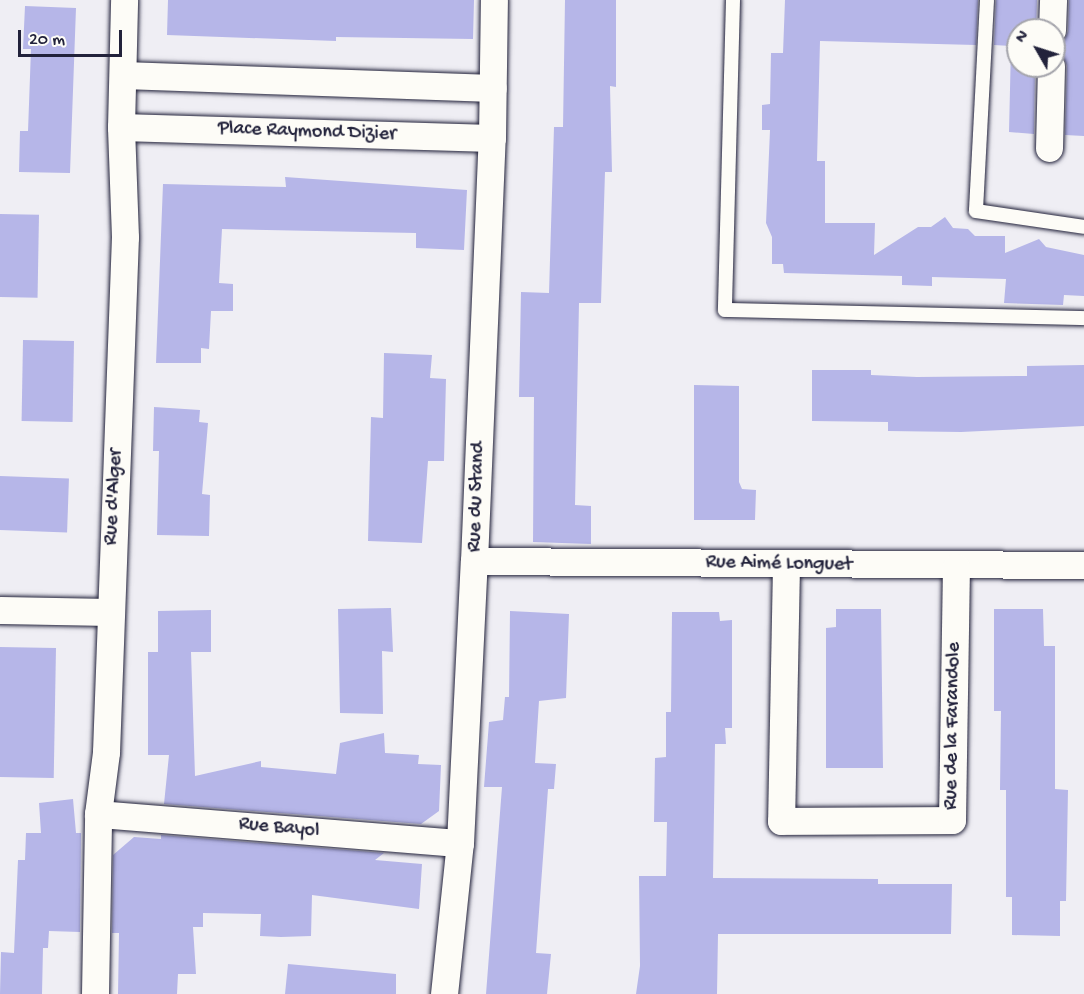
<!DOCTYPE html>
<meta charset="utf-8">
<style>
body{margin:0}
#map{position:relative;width:1084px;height:994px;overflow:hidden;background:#efeef4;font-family:"Gochi Hand",sans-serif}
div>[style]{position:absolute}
.building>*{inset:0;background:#b6b6e8;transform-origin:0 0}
.roads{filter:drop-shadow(0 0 2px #22223b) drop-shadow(0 0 2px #22223b)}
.service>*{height:14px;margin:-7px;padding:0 7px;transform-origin:7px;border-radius:7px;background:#fdfcf7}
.minor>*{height:27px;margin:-13.5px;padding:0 13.5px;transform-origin:13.5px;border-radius:13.5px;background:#fdfcf7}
span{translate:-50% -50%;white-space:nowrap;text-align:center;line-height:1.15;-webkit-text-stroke:4.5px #fdfcf7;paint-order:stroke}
.street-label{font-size:20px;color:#22223b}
.north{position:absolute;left:1006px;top:18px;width:60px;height:60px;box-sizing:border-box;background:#fdfcf7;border:2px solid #a5a5ac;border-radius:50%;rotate:309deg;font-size:16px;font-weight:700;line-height:24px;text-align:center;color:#22223b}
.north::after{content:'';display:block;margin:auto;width:21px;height:27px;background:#22223b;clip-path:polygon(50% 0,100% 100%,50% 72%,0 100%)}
.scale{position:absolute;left:18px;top:30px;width:104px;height:27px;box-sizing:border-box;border:3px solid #22223b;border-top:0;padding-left:8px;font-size:18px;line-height:21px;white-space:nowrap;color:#22223b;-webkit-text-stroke:4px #fdfcf7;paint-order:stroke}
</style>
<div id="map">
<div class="building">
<i style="clip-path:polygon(168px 0,474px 0,473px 39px,336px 37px,336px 41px,167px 35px)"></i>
<i style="clip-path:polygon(565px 0,616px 0,616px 87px,610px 86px,612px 172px,605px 172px,601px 303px,579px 303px,575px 505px,591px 506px,591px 544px,533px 542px,534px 397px,519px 397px,521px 292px,549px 293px,554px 127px,563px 127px)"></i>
<i style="clip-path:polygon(785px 0,978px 0,976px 45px,820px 41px,817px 161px,825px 161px,825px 223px,875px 223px,874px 255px,918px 227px,931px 227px,945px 217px,953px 228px,968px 229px,975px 236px,1005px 236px,1005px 253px,1039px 239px,1046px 247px,1084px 255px,1084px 296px,1064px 295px,1063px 305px,1004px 303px,1006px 279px,932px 277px,932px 286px,902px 285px,902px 276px,784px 273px,783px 264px,772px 264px,772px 237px,766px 223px,770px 130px,762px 130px,762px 105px,770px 104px,771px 53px,783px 53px)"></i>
<i style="clip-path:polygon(996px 0,1037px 0,1036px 30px,1018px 30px,1018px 66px,1035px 66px,1034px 134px,1009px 132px,1011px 46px,994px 45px)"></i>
<i style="clip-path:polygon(1069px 0,1084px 0,1084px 136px,1065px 135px,1067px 66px,1064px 58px,1054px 51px,1054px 45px,1065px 39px,1068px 31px)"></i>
<i style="clip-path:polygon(25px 6px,76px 8px,70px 173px,19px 172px,20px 131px,28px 131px,31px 49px,23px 49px)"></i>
<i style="clip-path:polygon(285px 177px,467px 190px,464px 250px,416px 248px,416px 233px,222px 229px,219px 283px,233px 284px,233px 311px,211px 311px,209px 349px,201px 348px,201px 363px,156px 363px,163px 184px,286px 187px)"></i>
<i style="left:0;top:214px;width:39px;height:83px;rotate:1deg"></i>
<i style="left:23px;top:340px;width:51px;height:81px;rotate:1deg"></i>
<i style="clip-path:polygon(384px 353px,432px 355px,430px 378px,446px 379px,444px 461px,428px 461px,422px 543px,368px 541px,371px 417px,383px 418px)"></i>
<i style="clip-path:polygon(1084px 365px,1084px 426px,961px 432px,888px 431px,888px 422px,812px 421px,812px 370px,871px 370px,871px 375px,917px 377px,1027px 376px,1027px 366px)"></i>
<i style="clip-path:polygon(694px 385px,739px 386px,739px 482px,742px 489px,756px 490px,755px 520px,694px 520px)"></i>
<i style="clip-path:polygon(154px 407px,200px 410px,199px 422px,208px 423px,202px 494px,210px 495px,209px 536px,157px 535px,159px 451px,153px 451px)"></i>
<i style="left:0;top:476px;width:69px;height:54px;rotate:2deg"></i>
<i style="clip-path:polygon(391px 608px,393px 652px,382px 651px,383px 714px,340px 713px,338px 609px)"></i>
<i style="clip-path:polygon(836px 609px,881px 609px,883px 768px,826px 768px,826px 628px,836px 627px)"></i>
<i style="clip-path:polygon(994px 609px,1043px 609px,1044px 646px,1055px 646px,1055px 789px,1068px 790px,1066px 901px,1060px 901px,1060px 936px,1012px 935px,1012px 897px,1006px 897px,1006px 790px,1000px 790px,1001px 711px,994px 711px)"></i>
<i style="clip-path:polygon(211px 610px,211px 652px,191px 652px,195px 776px,261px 761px,261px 767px,336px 774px,340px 743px,384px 733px,385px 753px,419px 755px,418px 764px,441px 765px,439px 811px,421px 824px,164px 804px,169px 755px,148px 755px,148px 652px,158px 652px,158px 611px)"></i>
<i style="clip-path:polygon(510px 611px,569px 614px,566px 698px,539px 701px,535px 763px,556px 764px,554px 789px,548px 789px,536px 953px,551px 954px,547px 994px,486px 994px,502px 787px,484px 787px,489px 722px,503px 720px,505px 697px,509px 697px)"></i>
<i style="clip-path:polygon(672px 612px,719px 612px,720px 621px,732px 620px,732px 728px,725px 728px,726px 744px,715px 744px,713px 878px,878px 879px,878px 884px,952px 884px,951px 934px,718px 934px,717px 994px,636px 994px,640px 966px,639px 876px,666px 876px,667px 822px,654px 822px,655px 758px,666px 757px,666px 712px,671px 712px)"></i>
<i style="left:0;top:647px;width:56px;height:130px;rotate:1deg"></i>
<i style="clip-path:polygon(73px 799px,76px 833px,81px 833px,80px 932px,49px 931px,48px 948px,43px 948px,42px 994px,0 994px,1px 952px,14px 953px,18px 860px,25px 860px,26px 833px,41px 833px,39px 803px)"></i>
<i style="clip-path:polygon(161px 835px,384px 853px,375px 860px,422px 864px,419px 909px,312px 895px,311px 936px,281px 937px,260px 936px,261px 914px,203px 913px,203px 927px,193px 927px,196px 974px,178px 974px,177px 994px,118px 994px,119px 933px,112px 933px,113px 855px,134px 837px,161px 839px)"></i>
<i style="clip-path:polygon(288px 964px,396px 974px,396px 994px,285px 994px)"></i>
</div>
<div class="roads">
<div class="service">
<i style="left:733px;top:0;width:310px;rotate:91.5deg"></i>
<i style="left:725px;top:310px;width:359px;rotate:1.3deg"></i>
<i style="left:987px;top:0;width:211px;rotate:93deg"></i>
<i style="left:976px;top:211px;width:109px;rotate:8.4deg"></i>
</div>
<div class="minor">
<i style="left:1052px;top:30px;width:30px;rotate:-88deg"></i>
<i style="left:123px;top:75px;width:370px;rotate:2deg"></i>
<i style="left:121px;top:127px;width:371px;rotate:1.7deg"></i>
<i style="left:1049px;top:148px;width:82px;rotate:-88.6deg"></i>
<i style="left:474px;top:561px;width:610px;rotate:0.38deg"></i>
<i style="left:786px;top:565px;width:256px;rotate:91.1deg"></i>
<i style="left:781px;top:821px;width:171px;rotate:-0.3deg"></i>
<i style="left:952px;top:820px;width:253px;rotate:-89.1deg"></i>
<i style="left:0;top:610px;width:110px;rotate:1deg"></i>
<i style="left:98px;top:814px;width:363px;rotate:4.6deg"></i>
<i style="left:95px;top:994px;width:180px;rotate:-89deg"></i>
<i style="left:98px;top:814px;width:63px;rotate:-82.6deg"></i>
<i style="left:106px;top:752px;width:515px;rotate:-87.89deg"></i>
<i style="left:125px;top:237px;width:110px;rotate:-92.1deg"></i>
<i style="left:121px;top:127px;width:127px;rotate:-88.6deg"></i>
<i style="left:444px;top:994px;width:152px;rotate:-84deg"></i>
<i style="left:460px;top:843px;width:282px;rotate:-87.2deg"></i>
<i style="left:474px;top:561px;width:423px;rotate:-87.6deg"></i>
<i style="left:492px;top:138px;width:138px;rotate:-89.2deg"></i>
</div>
</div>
<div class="street-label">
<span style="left:307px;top:132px;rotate:2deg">Place Raymond Dizier</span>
<span style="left:114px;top:497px;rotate:-87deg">Rue d'Alger</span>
<span style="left:477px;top:497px;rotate:-88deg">Rue du Stand</span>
<span style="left:779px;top:564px;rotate:1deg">Rue Aimé Longuet</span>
<span style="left:953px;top:726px;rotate:-89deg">Rue de la Farandole</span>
<span style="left:279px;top:828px;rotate:5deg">Rue Bayol</span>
</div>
<div class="north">N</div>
<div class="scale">20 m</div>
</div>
